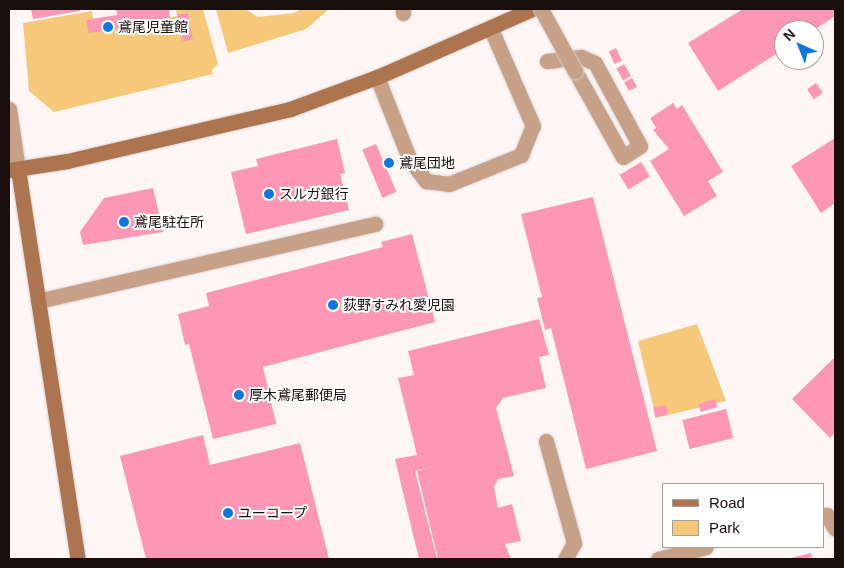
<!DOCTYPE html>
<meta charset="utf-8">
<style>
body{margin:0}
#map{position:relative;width:844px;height:568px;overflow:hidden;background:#fdf6f5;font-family:Helvetica,"Noto Sans JP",sans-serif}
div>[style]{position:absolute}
.green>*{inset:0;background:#f6c97a}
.building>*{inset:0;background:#fe97b6;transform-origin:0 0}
.roads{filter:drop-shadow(0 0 1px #d9d1d0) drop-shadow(0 0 1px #d9d1d0)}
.lane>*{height:15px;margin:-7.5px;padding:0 7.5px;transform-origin:7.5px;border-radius:7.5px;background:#c6a087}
.street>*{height:15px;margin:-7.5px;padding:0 7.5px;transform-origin:7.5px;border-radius:7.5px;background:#c6a087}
.secondary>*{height:15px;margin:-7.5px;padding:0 7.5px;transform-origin:7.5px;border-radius:7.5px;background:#ac744f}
.bridges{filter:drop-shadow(0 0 1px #d9d1d0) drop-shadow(0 0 1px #d9d1d0)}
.street-bridge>*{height:15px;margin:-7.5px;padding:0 7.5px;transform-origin:7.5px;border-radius:7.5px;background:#c6a087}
.dots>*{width:14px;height:14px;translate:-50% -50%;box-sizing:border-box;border:2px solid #fff;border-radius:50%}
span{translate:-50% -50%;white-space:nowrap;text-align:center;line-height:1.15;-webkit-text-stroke:4px #fff;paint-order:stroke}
.poi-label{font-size:14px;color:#1a0e0c}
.left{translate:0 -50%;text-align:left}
.frame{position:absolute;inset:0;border:10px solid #1a0e0c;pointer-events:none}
.legend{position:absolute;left:662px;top:483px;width:162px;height:65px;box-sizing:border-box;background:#fff;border:1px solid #a39f9e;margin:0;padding:6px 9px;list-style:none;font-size:15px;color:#1a0e0c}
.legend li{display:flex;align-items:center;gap:10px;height:25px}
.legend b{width:25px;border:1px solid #a39f9e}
.north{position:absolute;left:774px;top:20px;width:50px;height:50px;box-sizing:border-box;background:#fff;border:1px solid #a39f9e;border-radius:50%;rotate:316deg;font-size:14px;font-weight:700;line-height:20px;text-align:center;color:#1a0e0c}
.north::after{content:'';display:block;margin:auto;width:18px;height:22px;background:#1076df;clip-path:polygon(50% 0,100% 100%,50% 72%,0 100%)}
</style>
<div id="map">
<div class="green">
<i style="clip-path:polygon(176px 9px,203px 9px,218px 64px,212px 70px,213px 74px,54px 112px,29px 91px,23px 23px,92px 11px,95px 30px,177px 16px)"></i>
<i style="clip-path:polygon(216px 9px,245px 9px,258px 17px,294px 13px,301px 9px,329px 9px,306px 29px,228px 53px)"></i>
<i style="clip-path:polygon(697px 324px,726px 401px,656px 418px,638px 341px)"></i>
</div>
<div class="building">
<i style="clip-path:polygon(31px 9px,80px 9px,80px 11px,33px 19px)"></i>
<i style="clip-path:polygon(116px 9px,169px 9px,170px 20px,89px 33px,86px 20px,117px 15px)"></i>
<i style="clip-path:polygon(743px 9px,835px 9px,835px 16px,814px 30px,784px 30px,784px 49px,718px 91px,688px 43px)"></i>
<i style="left:188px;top:13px;width:27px;height:10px;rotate:80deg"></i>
<i style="left:616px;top:48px;width:14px;height:8px;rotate:65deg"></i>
<i style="left:624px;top:64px;width:14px;height:9px;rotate:60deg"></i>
<i style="left:632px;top:78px;width:10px;height:9px;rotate:61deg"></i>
<i style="left:816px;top:83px;width:12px;height:11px;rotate:55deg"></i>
<i style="clip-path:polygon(673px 103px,677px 109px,682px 105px,723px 172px,708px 181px,717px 196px,684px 216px,650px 161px,669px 149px,653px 130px,656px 128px,650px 118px)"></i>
<i style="clip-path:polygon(835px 138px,835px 203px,821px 213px,791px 166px)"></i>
<i style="clip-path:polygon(337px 139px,345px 173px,340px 174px,349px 210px,246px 234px,231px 172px,258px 166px,256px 159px)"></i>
<i style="left:376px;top:144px;width:52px;height:15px;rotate:67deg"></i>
<i style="left:641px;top:162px;width:17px;height:25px;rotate:59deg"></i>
<i style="clip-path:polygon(153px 188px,163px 232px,83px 245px,80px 232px,104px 198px)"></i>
<i style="clip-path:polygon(593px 197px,657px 451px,586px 469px,551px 328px,545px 330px,537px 298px,542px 297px,521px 214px)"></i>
<i style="clip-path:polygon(412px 234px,435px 322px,263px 367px,276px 424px,213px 439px,189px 344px,185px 345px,178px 314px,209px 306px,206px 293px,383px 247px,381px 242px)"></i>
<i style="clip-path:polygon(539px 319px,549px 355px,539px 357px,546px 388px,503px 398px,496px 408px,514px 476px,498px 479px,494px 487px,498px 508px,512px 504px,521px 541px,505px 544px,511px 559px,438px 559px,417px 471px,434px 466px,415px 471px,437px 559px,419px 559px,395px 459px,417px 455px,398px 378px,414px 375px,408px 351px)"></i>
<i style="clip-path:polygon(835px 357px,835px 433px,830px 438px,792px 399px)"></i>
<i style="clip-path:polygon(716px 399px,717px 407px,701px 412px,698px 404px)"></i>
<i style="left:666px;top:405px;width:10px;height:13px;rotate:79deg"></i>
<i style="left:726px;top:409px;width:30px;height:45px;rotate:76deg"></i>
<i style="clip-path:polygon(203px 435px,210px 465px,300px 443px,329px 559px,146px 559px,120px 456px)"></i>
<i style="clip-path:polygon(811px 553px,812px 559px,787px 559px)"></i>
</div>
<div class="roads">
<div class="lane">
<i style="left:377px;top:77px;width:87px;rotate:68.4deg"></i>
<i style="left:409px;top:158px;width:29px;rotate:54deg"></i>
<i style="left:426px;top:181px;width:23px;rotate:7deg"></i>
<i style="left:449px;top:184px;width:78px;rotate:-21.9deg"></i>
<i style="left:521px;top:155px;width:31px;rotate:-68deg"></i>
<i style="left:533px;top:126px;width:106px;rotate:-113.4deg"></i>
<i style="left:38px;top:301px;width:346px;rotate:-12.9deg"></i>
<i style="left:546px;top:441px;width:106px;rotate:74.6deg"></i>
<i style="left:574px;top:543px;width:18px;rotate:119deg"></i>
<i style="left:823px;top:516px;width:4px;rotate:-14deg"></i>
<i style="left:827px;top:515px;width:16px;rotate:60deg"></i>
<i style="left:658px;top:559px;width:49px;rotate:-14deg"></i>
</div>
<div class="street">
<i style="left:403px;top:13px;width:4px;rotate:-90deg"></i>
<i style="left:547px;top:61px;width:34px;rotate:-7deg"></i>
<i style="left:581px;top:57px;width:15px;rotate:23deg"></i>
<i style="left:595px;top:63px;width:94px;rotate:61.5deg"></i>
<i style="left:640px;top:146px;width:20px;rotate:147deg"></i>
<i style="left:623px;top:157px;width:98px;rotate:-119.2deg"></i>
<i style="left:9px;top:109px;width:61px;rotate:81.5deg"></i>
</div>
<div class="secondary">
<i style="left:18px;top:169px;width:395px;rotate:81.3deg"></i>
<i style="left:9px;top:170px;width:59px;rotate:-8.8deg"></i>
<i style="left:67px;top:161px;width:229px;rotate:-13.1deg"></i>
<i style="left:290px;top:109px;width:93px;rotate:-20.2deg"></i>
<i style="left:377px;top:77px;width:169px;rotate:-23.7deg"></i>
</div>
</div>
<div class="bridges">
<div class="street-bridge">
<i style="left:541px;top:9px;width:71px;rotate:61.3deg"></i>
</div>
</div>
<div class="dots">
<i style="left:108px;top:27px;background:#1076df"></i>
<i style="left:389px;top:163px;background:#1076df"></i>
<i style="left:269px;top:194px;background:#1076df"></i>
<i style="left:124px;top:222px;background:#1076df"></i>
<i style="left:333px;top:305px;background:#1076df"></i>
<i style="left:239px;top:395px;background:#1076df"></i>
<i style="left:228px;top:513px;background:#1076df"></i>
</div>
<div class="poi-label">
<span class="left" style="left:118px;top:27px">鳶尾児童館</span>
<span class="left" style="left:399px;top:163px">鳶尾団地</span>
<span class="left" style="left:279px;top:194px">スルガ銀行</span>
<span class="left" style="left:134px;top:222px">鳶尾駐在所</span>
<span class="left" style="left:343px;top:305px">荻野すみれ愛児園</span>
<span class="left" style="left:249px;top:395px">厚木鳶尾郵便局</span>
<span class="left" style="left:238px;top:513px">ユーコープ</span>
</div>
<div class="frame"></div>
<ul class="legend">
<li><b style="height:6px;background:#ac744f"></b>Road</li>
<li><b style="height:14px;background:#f6c97a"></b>Park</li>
</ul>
<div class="north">N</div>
</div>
